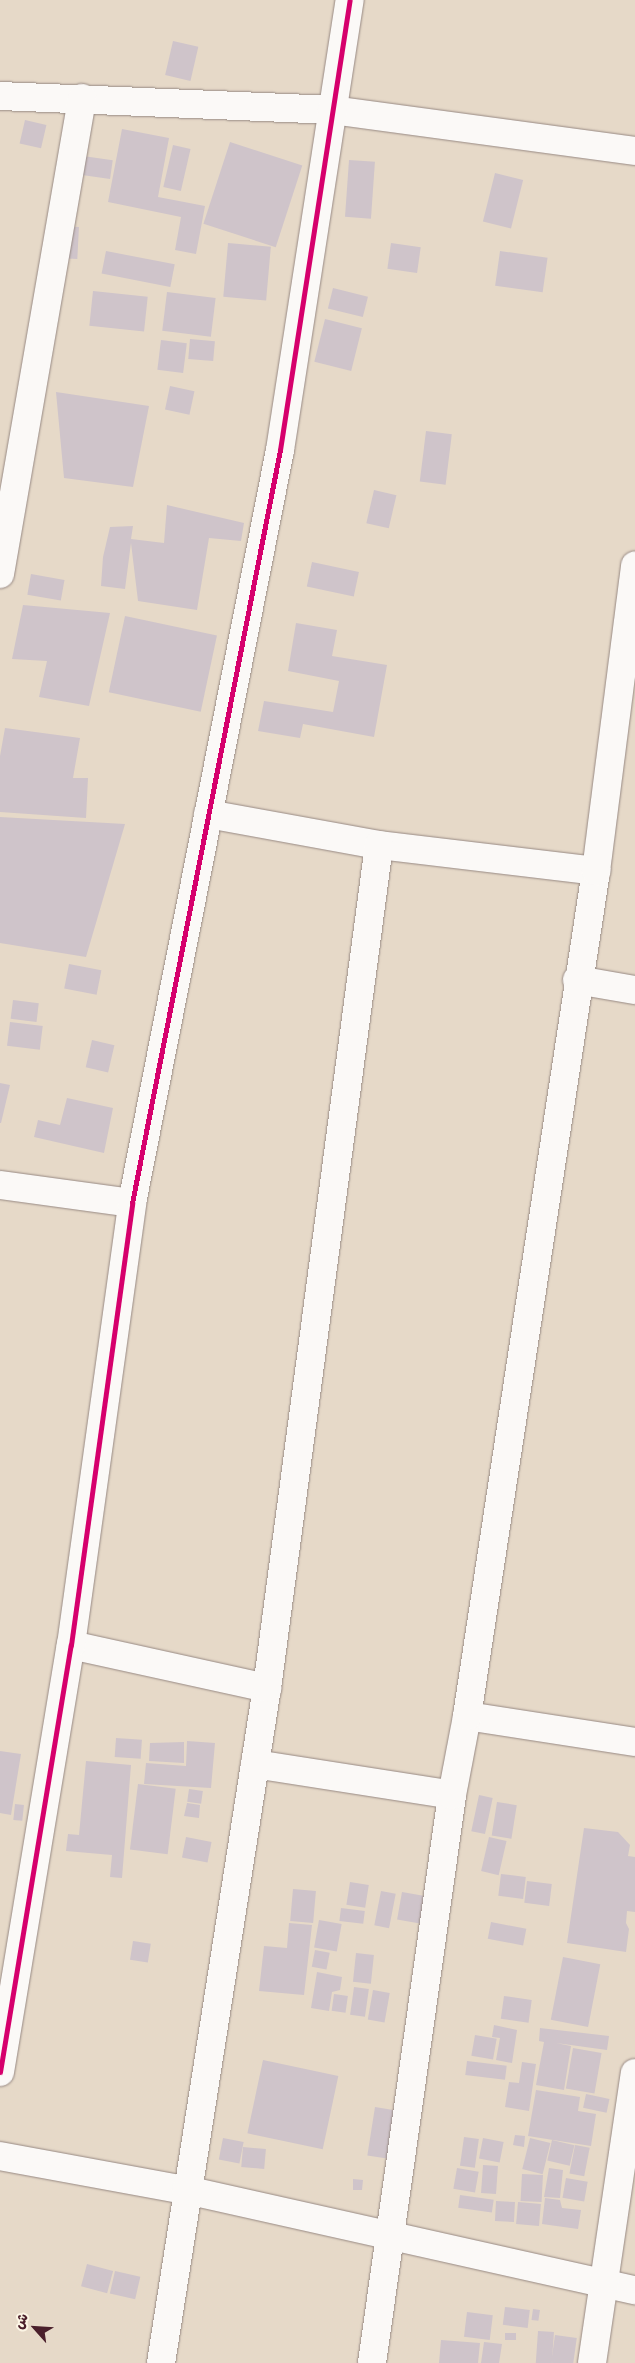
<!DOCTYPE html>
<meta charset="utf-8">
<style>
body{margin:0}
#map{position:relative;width:635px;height:2363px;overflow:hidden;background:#e6d9c8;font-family:"Comic Neue","Playpen Sans Arabic",sans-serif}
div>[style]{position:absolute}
.building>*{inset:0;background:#cfc4ca;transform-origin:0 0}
.roads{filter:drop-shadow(0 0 1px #978983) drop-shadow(0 0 1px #978983)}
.street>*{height:28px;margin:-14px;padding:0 14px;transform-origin:14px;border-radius:14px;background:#fbf9f7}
.cycleway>*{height:5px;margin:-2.5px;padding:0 2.5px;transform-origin:2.5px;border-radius:2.5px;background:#d6006c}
span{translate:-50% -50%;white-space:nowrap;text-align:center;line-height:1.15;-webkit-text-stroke:5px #fcf5e5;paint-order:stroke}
.north{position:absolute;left:10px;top:2303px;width:50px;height:50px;-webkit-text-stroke:4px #fcf5e5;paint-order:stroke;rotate:296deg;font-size:14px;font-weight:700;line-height:20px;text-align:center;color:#4a1f2b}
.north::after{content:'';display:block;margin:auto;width:18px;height:22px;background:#4a1f2b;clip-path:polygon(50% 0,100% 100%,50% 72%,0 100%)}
</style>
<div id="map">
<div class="building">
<i style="left:173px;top:41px;width:26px;height:35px;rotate:13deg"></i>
<i style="left:25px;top:120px;width:22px;height:24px;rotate:13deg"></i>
<i style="clip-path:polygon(122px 129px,169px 138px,158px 197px,205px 206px,196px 254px,175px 250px,181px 217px,108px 202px)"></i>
<i style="left:230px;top:142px;width:76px;height:86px;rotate:18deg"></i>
<i style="left:173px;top:145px;width:18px;height:43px;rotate:13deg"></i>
<i style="left:83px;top:156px;width:30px;height:19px;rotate:8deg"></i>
<i style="left:349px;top:160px;width:26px;height:57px;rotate:4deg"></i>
<i style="left:495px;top:173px;width:29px;height:50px;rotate:14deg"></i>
<i style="left:58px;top:226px;width:21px;height:32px;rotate:3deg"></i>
<i style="left:228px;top:243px;width:43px;height:54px;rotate:5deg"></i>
<i style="left:391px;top:243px;width:30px;height:26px;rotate:8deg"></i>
<i style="left:106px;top:251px;width:70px;height:23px;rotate:11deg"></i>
<i style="left:500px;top:251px;width:48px;height:35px;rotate:8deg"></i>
<i style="left:333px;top:288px;width:36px;height:21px;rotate:14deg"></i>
<i style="left:93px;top:291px;width:55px;height:35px;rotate:6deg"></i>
<i style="left:167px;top:292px;width:49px;height:39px;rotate:7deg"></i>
<i style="left:325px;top:319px;width:38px;height:44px;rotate:14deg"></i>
<i style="left:190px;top:339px;width:25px;height:20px;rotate:5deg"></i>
<i style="left:161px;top:340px;width:26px;height:30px;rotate:7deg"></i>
<i style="left:170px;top:386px;width:25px;height:24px;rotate:12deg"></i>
<i style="clip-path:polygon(56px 392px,149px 406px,133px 487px,64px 478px)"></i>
<i style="left:426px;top:431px;width:26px;height:51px;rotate:7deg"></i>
<i style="left:374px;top:490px;width:23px;height:34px;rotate:13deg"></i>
<i style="clip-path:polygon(167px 505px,244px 523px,241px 541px,209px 538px,197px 610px,138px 601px,131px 543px,125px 589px,101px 586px,103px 557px,110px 527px,133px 526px,131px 539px,164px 543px)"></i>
<i style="left:312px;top:562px;width:48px;height:25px;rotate:12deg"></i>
<i style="left:31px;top:574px;width:34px;height:21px;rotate:10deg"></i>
<i style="clip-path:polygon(23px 605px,110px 613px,89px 706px,39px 697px,47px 661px,12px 659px)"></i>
<i style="left:125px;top:616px;width:94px;height:78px;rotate:12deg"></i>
<i style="clip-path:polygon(296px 623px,337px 630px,332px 656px,387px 665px,374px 737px,303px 724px,300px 738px,258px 731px,264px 701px,333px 712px,339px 681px,288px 671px)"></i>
<i style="clip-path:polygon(5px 728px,80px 738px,73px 778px,88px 778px,86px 818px,0 812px,0 756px)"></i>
<i style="clip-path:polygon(0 817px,125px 824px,86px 957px,0 943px)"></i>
<i style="left:69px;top:964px;width:33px;height:25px;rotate:11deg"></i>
<i style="left:13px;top:1000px;width:26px;height:19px;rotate:7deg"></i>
<i style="left:10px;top:1022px;width:33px;height:24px;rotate:7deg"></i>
<i style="left:92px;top:1040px;width:23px;height:28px;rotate:13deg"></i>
<i style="clip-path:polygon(0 1083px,10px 1085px,1px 1123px,0 1123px)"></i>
<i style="clip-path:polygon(67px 1098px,113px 1108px,104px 1153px,34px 1137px,38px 1120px,60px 1125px)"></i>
<i style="left:116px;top:1738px;width:26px;height:19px;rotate:4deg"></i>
<i style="clip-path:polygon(187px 1741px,215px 1743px,211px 1788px,144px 1784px,146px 1763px,186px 1766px)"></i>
<i style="clip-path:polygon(184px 1742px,184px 1763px,149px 1761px,150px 1743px)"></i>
<i style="clip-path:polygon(0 1751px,21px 1754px,11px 1815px,0 1813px)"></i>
<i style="clip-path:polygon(86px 1761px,131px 1765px,122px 1878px,110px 1877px,112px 1855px,66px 1851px,68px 1834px,79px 1835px)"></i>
<i style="left:138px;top:1784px;width:38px;height:66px;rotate:7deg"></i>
<i style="left:189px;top:1789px;width:14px;height:13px;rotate:8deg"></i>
<i style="left:479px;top:1795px;width:14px;height:37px;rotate:12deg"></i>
<i style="left:497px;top:1802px;width:20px;height:34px;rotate:9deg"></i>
<i style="clip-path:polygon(187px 1803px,200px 1805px,199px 1818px,184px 1816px)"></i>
<i style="left:15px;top:1804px;width:9px;height:16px;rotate:6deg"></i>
<i style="clip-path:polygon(584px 1828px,618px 1832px,630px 1845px,628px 1856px,635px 1857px,635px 1912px,627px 1911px,626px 1923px,629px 1929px,626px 1952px,567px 1943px)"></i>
<i style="left:186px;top:1837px;width:26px;height:21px;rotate:11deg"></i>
<i style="left:489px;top:1837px;width:18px;height:35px;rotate:13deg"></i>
<i style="left:501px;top:1874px;width:25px;height:22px;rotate:7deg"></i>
<i style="left:527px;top:1881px;width:25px;height:22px;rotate:7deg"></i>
<i style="left:350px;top:1882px;width:19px;height:23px;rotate:9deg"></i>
<i style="left:293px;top:1889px;width:23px;height:32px;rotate:5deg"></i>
<i style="left:381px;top:1891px;width:15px;height:35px;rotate:11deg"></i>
<i style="left:402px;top:1892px;width:23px;height:28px;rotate:10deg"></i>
<i style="left:341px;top:1908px;width:24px;height:13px;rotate:7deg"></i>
<i style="left:319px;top:1920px;width:23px;height:28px;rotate:10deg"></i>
<i style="left:491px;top:1922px;width:36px;height:17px;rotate:11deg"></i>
<i style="clip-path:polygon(289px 1923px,312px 1925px,304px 1995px,259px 1991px,264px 1946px,287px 1948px)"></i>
<i style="left:133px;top:1941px;width:18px;height:19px;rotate:9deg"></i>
<i style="left:315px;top:1950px;width:15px;height:17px;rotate:11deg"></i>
<i style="left:356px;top:1953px;width:18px;height:29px;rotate:6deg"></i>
<i style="left:563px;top:1957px;width:38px;height:64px;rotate:11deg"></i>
<i style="clip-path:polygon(317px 1972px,342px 1977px,340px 1990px,332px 1992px,329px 2011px,311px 2008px)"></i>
<i style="left:354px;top:1987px;width:15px;height:28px;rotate:8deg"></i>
<i style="left:373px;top:1990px;width:17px;height:30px;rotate:10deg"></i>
<i style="left:334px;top:1994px;width:14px;height:17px;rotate:8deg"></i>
<i style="left:504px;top:1996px;width:28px;height:23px;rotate:8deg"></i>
<i style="clip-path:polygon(494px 2025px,517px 2030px,512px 2063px,496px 2060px,500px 2038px,492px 2037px)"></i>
<i style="clip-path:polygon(540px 2028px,609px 2036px,607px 2050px,556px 2043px,571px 2046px,564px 2090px,536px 2085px,544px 2042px,539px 2041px)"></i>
<i style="left:475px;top:2035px;width:22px;height:21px;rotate:10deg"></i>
<i style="left:573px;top:2048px;width:29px;height:41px;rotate:10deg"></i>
<i style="left:263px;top:2060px;width:77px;height:75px;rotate:12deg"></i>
<i style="left:467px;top:2061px;width:40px;height:14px;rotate:7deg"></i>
<i style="clip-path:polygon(522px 2062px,536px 2064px,529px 2111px,505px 2107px,509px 2082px,519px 2083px)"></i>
<i style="clip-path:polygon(536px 2090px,580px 2097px,578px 2111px,596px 2114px,591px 2146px,528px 2136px)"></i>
<i style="left:586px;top:2094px;width:24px;height:14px;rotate:12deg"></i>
<i style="left:375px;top:2107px;width:20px;height:49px;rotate:9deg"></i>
<i style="clip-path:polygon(515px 2135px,525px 2136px,524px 2147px,513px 2145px)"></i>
<i style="left:464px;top:2137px;width:15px;height:29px;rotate:8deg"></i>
<i style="left:223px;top:2138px;width:21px;height:22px;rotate:11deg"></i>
<i style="left:483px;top:2138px;width:21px;height:21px;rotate:11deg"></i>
<i style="left:530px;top:2138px;width:21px;height:32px;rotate:14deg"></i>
<i style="left:552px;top:2140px;width:23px;height:21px;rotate:13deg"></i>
<i style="left:575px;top:2145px;width:15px;height:29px;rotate:11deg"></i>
<i style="left:243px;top:2147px;width:23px;height:20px;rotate:5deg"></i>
<i style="left:483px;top:2165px;width:15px;height:28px;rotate:4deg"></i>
<i style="left:457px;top:2168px;width:22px;height:21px;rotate:10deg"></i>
<i style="clip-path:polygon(549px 2168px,563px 2170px,560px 2198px,544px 2197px)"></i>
<i style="left:522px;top:2174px;width:21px;height:27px;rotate:3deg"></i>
<i style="left:566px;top:2178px;width:22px;height:20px;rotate:10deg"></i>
<i style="clip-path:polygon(353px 2179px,363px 2180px,362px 2190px,353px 2190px)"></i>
<i style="left:460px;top:2195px;width:34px;height:13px;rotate:8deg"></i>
<i style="clip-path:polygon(545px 2198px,560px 2200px,562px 2208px,581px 2210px,578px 2229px,542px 2224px)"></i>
<i style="left:496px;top:2201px;width:19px;height:20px;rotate:3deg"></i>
<i style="left:518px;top:2202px;width:23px;height:22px;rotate:5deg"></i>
<i style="left:87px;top:2264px;width:27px;height:23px;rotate:15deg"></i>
<i style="left:115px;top:2271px;width:26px;height:23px;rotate:13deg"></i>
<i style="left:505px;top:2307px;width:25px;height:18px;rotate:7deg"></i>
<i style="left:533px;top:2309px;width:7px;height:11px;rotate:8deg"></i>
<i style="left:467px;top:2312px;width:26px;height:25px;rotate:7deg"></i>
<i style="left:538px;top:2331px;width:16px;height:32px;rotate:4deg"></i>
<i style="left:505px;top:2333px;width:11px;height:7px"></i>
<i style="left:555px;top:2335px;width:22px;height:28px;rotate:8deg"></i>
<i style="clip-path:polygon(441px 2340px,480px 2343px,478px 2363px,439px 2363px)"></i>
<i style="clip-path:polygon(484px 2342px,502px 2344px,499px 2363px,481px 2363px)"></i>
</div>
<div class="roads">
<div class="street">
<i style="left:0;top:96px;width:332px;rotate:2.4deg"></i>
<i style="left:332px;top:110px;width:306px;rotate:7.7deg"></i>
<i style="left:0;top:574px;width:483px;rotate:-80.2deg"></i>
<i style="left:208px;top:814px;width:174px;rotate:10.3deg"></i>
<i style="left:379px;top:845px;width:219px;rotate:6.8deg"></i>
<i style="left:577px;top:980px;width:59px;rotate:9.8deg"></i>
<i style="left:0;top:1185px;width:133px;rotate:7.8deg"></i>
<i style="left:71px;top:1645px;width:201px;rotate:12.4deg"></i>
<i style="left:467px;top:1716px;width:170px;rotate:8.8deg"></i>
<i style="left:255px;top:1764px;width:199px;rotate:8.9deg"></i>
<i style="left:0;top:2072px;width:433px;rotate:-80.6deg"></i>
<i style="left:71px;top:1645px;width:446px;rotate:-82.1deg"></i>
<i style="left:132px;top:1203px;width:767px;rotate:-78.88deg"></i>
<i style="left:280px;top:450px;width:455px;rotate:-81.2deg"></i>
<i style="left:0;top:2156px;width:189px;rotate:10.4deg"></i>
<i style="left:186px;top:2190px;width:460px;rotate:12.6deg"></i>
<i style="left:161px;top:2363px;width:683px;rotate:-81.08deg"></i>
<i style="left:267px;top:1688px;width:850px;rotate:-82.43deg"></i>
<i style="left:372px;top:2363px;width:574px;rotate:-81.98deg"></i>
<i style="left:452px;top:1795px;width:80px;rotate:-79.2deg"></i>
<i style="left:467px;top:1716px;width:855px;rotate:-81.32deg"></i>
<i style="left:596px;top:871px;width:308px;rotate:-82.7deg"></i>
<i style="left:592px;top:2363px;width:293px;rotate:-81.6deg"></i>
</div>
</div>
<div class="cycleway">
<i style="left:0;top:2072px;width:433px;rotate:-80.6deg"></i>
<i style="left:71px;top:1645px;width:446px;rotate:-82.1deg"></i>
<i style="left:132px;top:1203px;width:767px;rotate:-78.88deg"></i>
<i style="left:280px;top:450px;width:455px;rotate:-81.2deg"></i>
</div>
<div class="north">ش</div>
</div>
